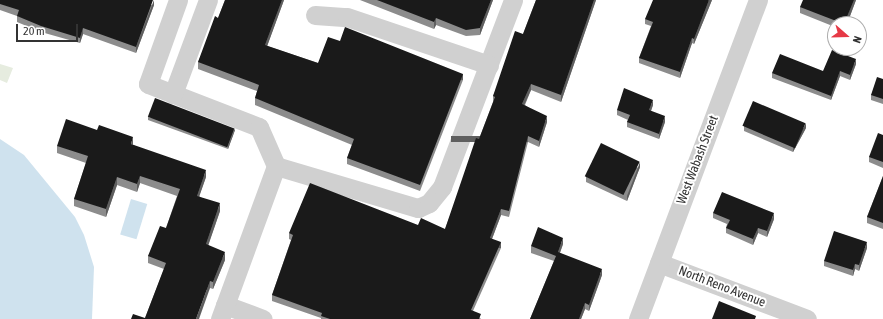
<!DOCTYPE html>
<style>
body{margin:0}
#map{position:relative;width:883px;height:319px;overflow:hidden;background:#fff;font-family:"Asap Condensed",sans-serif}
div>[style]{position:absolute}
.green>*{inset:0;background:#e6ecdf}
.water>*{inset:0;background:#cfe2ee;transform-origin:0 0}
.minor>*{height:19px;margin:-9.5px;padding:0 9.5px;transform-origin:9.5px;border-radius:9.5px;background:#d0d0d0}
.wall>*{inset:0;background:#8c8c8c}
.shaded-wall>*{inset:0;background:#5f5f5f;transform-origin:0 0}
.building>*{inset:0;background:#1a1a1a;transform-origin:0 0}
span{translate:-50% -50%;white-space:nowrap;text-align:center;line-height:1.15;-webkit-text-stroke:4px #fff;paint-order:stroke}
.street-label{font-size:13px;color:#333}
.north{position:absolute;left:827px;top:16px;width:40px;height:40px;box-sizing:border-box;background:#fff;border:1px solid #adadad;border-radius:50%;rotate:110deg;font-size:11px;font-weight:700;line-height:16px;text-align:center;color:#333}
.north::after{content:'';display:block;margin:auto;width:14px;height:18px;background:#e63946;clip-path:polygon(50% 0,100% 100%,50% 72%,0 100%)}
.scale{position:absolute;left:16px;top:24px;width:62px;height:18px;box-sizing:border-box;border:2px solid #333;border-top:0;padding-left:5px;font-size:12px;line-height:14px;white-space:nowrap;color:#333;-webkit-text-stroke:3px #fff;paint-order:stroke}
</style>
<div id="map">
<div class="green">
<i style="clip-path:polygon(0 64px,13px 68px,7px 83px,0 80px)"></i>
</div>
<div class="water">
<i style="clip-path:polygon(0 139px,24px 155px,75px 217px,84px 235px,94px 267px,92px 319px,0 319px)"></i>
<i style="left:131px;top:199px;width:17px;height:37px;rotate:17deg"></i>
</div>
<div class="minor">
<i style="left:178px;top:0;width:89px;rotate:109.7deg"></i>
<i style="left:148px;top:84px;width:119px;rotate:21.2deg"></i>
<i style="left:259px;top:127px;width:43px;rotate:66.4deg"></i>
<i style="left:276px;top:166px;width:148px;rotate:16.5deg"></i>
<i style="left:418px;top:208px;width:12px;rotate:-24deg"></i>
<i style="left:429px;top:203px;width:21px;rotate:-51deg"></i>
<i style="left:442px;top:187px;width:200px;rotate:-69.2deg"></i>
<i style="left:315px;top:15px;width:32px;rotate:4deg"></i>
<i style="left:347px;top:17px;width:150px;rotate:18.7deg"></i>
<i style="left:173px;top:94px;width:100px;rotate:-69.6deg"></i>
<i style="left:659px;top:263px;width:158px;rotate:20.7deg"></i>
<i style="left:225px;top:305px;width:40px;rotate:20.2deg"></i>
<i style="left:220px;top:319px;width:163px;rotate:-69.9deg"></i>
<i style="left:638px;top:319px;width:341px;rotate:-69.4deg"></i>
</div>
<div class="wall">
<i style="clip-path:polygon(0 0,154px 5px,136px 53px,83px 34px,80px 43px,41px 32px,17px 22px,17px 16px,0 10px)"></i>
<i style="clip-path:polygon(225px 0,284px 0,267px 46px,318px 63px,340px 41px,463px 80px,420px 191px,347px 164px,347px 158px,352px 145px,255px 105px,255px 98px,257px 91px,198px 69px,198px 62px,218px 18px)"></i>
<i style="clip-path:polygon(360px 0,493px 0,480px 35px,466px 36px,436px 25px,434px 29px)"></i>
<i style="clip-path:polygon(536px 0,596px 0,561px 102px,531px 90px,525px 105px,547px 122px,539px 147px,528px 142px,509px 217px,501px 215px,492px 239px,501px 248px,473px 311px,481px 319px,321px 319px,321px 318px,272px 301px,272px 295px,291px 240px,289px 239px,289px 233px,418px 225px,445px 229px,493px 102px,493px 96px,523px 34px)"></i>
<i style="clip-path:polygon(712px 0,694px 44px,692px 43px,680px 78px,639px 63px,639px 58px,651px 26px,645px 24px,645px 19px)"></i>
<i style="clip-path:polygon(833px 0,856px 0,847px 24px,835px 24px,835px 27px,800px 13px,800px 7px)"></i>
<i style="clip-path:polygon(856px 64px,850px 80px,840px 76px,831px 100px,772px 78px,772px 73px,823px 71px)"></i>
<i style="clip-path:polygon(883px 79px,883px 104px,871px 100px,871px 95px)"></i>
<i style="clip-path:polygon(653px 105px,651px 111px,665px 122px,659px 139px,627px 127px,627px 122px,628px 120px,617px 115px,617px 110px)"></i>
<i style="clip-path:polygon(148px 117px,235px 130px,228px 149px,148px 120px)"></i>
<i style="clip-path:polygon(744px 126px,806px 128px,793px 152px,744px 131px)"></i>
<i style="clip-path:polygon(883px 135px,883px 168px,869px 162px,869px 157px)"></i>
<i style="clip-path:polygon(133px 145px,206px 177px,199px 196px,220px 211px,208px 245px,225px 260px,213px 289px,210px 288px,145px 318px,164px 269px,148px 263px,148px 256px,166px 228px,177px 196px,140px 183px,137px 192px,117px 185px,106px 217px,74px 206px,74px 199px,86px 163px,57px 153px,57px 146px)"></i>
<i style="clip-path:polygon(640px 167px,627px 201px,586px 182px,586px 177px)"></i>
<i style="clip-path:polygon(883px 176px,883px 229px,867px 223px,867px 217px)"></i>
<i style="clip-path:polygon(713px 213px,774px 219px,767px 237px,758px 233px,753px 245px,726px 233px,726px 228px,727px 224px,713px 218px)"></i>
<i style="clip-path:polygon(563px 244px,560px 253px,602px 275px,589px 311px,585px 309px,581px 319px,530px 319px,554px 261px,531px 253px,531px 246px)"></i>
<i style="clip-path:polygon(867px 248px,859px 271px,855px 269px,853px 276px,824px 266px,824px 261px)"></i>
</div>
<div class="shaded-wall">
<i style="clip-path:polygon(154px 0,154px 5px,136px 53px,136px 47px)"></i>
<i style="clip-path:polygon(282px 0,284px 0,265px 52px,265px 45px)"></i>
<i style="clip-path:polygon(491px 0,493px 0,480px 35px,480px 28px)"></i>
<i style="clip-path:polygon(594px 0,596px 0,561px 102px,561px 95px)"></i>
<i style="clip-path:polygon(709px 0,712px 0,694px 44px,694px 39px)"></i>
<i style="clip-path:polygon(854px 0,856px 0,847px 24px,844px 24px)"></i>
<i style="clip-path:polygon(436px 18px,436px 25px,434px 29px,434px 22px)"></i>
<i style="clip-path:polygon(83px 28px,83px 34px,80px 43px,80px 38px)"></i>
<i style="clip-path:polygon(692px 38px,692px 43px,680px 78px,680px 72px)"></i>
<i style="clip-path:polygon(856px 59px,856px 64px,850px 80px,850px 75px)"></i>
<i style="clip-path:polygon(840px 71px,840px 76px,831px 100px,831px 96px)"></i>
<i style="left:463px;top:74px;width:6px;height:119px;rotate:90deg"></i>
<i style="clip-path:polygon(531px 84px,531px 90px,522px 110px,522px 104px)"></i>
<i style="clip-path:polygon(653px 100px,653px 105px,649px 116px,649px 110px)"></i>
<i style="clip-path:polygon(547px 116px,547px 122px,539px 147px,539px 141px)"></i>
<i style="clip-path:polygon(665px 116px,665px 122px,659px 139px,659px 134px)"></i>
<i style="clip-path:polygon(806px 123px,806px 128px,793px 152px,793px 147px)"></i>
<i style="clip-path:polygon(235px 128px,235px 130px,228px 149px,228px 146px)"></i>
<i style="left:528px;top:136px;width:6px;height:77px;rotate:90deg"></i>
<i style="clip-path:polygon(133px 137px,133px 145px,131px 144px)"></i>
<i style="clip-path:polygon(640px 162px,640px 167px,627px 201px,627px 196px)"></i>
<i style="clip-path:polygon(206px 170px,206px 177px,197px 203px,197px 196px)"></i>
<i style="clip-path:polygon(140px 176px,140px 183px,137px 192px,137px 184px)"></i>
<i style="clip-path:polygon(117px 177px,117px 185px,106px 217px,106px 209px)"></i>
<i style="clip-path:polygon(220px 203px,220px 211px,206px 252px,206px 244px)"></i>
<i style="clip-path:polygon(501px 209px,501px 215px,490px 244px,490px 238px)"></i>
<i style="clip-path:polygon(774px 213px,774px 219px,767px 237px,767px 231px)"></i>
<i style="clip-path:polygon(758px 228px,758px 233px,753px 245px,753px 239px)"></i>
<i style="clip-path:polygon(563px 238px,563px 244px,558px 258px,558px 252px)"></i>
<i style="left:501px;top:242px;width:6px;height:74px;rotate:90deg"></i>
<i style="clip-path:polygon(867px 242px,867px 248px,859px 271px,859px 265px)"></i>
<i style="clip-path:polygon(225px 252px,225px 260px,213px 289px,213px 282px)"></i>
<i style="clip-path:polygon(855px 264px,855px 269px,853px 276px,853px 270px)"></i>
<i style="clip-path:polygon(602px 269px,602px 275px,589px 311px,589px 305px)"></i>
<i style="clip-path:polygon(210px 281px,210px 288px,199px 319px,196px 319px)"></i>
<i style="clip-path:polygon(585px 303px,585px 309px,581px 319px,579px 319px)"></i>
</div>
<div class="building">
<i style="clip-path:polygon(0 0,153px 0,136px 47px,83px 28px,80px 38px,41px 26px,17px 16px,19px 10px,0 4px)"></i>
<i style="clip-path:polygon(225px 0,282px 0,265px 45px,318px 63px,328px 37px,340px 41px,345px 27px,463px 74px,420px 185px,347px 158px,354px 139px,255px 98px,259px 85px,198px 62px,215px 16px,218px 18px)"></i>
<i style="clip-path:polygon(377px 0,491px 0,480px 28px,466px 30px,436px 18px,434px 22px)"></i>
<i style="clip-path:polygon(536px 0,594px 0,561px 95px,531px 84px,522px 104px,547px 116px,539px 141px,528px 136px,509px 211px,501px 209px,490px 238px,501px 242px,471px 310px,481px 314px,479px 319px,330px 319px,321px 316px,322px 313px,272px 295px,293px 235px,289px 233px,310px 183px,418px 225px,421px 218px,445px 229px,476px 138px,479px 139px,495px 97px,493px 96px,515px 31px,523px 34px)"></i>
<i style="clip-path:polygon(653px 0,709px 0,694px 39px,692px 38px,680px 72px,639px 58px,653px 22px,645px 19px)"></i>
<i style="clip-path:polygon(803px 0,854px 0,844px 24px,800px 7px)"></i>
<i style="clip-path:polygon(832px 50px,856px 59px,850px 75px,840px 71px,831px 96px,772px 73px,780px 54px,823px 71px)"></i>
<i style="clip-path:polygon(877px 77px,883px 79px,883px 99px,871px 95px)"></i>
<i style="clip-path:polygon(624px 88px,653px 100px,649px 110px,665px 116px,659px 134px,627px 122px,630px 115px,617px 110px)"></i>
<i style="left:155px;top:98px;width:85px;height:20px;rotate:21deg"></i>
<i style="left:753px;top:101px;width:57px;height:27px;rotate:23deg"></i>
<i style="clip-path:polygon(66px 119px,97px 130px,99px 125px,133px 137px,131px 144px,206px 170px,197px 196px,220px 203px,206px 244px,225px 252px,213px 282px,210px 281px,196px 319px,131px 319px,133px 314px,145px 318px,166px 263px,148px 256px,160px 226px,166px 228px,180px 189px,140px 176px,137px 184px,117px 177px,106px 209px,74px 199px,88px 156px,57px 146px)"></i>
<i style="clip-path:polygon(878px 133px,883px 135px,883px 162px,869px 157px)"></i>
<i style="left:601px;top:143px;width:43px;height:37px;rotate:26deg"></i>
<i style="clip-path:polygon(883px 176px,883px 223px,867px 217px)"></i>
<i style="clip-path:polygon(722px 192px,774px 213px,767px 231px,758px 228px,753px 239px,726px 228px,730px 220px,713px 213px)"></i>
<i style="clip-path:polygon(538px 227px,563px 238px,558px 252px,602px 269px,589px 305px,585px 303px,579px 319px,530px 319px,556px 256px,531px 246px)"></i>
<i style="clip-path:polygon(834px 231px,867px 242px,859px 265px,855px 264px,853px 270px,824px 261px)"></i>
<i style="clip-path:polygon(719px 301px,756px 316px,755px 319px,712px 319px)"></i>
</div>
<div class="street-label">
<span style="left:698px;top:160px;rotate:-69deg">West Wabash Street</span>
<span style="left:722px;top:287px;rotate:21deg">North Reno Avenue</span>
</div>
<div class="north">N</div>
<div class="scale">20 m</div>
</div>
